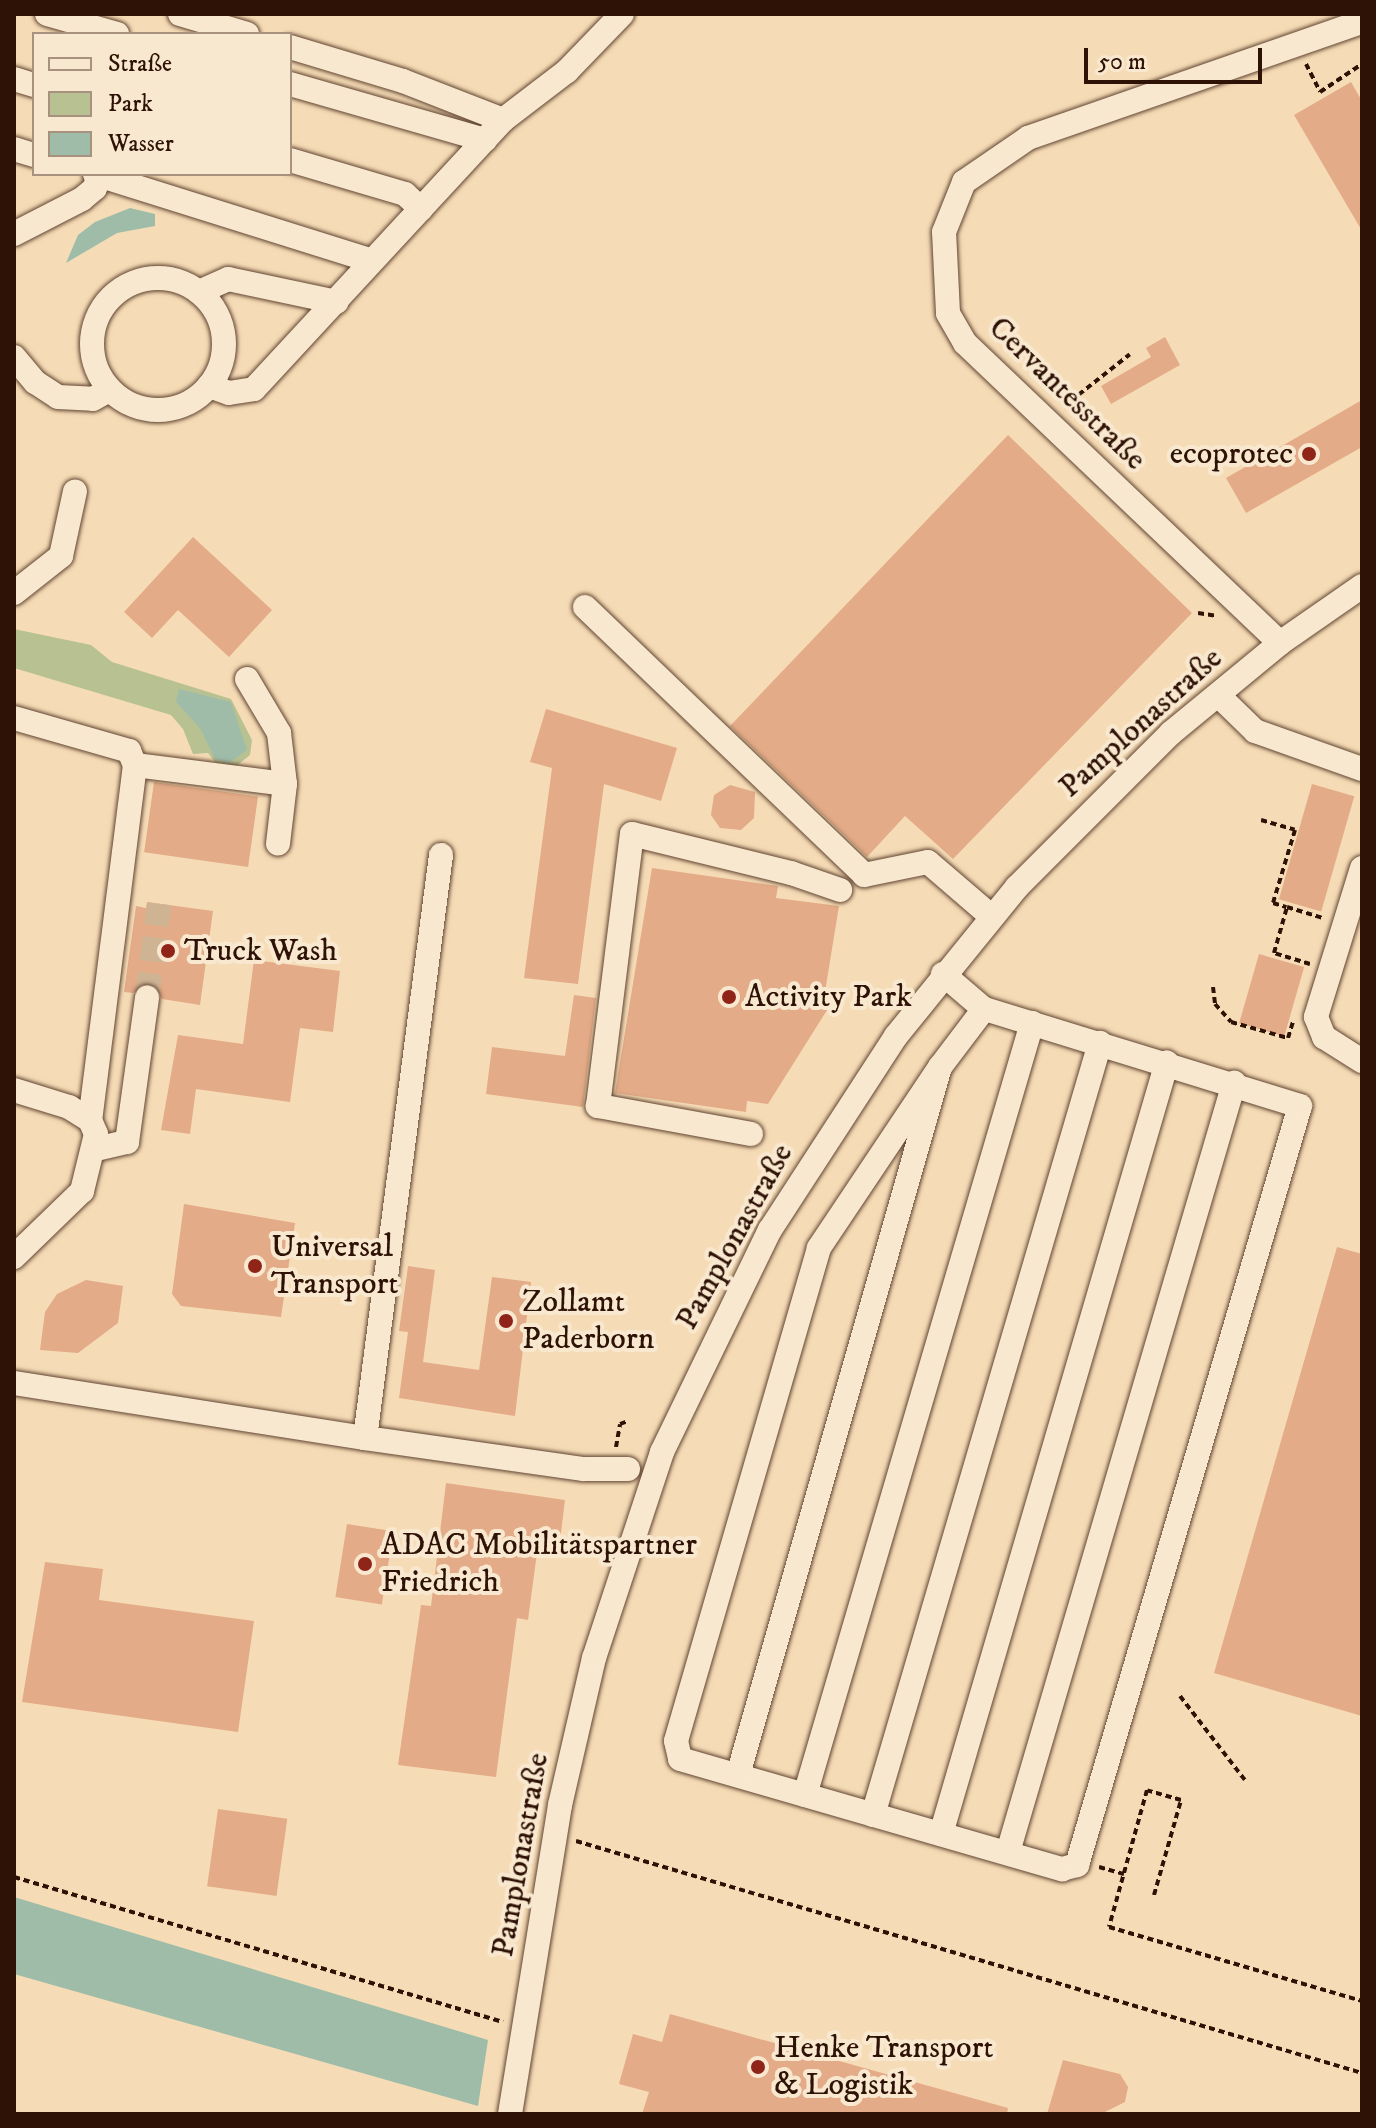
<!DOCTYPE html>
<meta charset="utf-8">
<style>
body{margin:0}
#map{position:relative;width:1376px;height:2128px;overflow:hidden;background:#f6dcb6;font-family:"IM FELL DW Pica",serif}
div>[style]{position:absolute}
.green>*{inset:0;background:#b8c191}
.water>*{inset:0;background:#9ebca8}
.building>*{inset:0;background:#e3ab87;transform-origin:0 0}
.minor-tunnel>*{height:24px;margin-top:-12px;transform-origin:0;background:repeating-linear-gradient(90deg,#ceb493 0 24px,transparent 0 36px)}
.path>*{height:4px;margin-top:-2px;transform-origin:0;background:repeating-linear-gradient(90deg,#2e1205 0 6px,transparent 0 10px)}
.roads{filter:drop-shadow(0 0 2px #604431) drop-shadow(0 0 2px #604431)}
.minor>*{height:24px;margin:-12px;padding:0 12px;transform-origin:12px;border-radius:12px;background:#f9e8d0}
.minor>.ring{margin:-12px;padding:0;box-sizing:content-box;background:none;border:24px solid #f9e8d0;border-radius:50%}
.dots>*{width:22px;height:22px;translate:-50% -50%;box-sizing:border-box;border:4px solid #f9e8d0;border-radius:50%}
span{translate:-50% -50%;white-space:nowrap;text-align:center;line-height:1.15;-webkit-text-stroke:8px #f9e8d0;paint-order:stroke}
.street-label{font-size:32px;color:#2e1205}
.poi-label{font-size:32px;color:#2e1205}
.right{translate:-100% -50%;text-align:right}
.left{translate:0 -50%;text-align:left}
.frame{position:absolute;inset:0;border:16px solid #2e1205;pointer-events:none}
.legend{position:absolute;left:32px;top:32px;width:260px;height:144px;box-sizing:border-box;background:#f9e8d0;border:2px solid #a8927f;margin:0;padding:10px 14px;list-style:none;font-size:24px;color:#2e1205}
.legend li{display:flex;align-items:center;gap:16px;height:40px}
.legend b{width:40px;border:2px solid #a8927f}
.scale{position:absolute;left:1084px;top:48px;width:178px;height:36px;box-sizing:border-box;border:4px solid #2e1205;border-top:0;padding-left:10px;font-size:24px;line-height:28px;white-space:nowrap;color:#2e1205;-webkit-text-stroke:6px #f9e8d0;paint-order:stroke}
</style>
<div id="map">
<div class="green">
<i style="clip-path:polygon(14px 629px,91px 645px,112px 662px,231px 699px,252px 740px,250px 755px,235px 767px,219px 767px,208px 753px,193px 754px,183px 729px,171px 715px,14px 668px)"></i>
</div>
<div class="water">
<i style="clip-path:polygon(130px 208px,155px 214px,155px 226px,117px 233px,66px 263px,78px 235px,95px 222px)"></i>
<i style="clip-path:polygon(179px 689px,231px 702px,247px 750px,229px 763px,215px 759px,200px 728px,176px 702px)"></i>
<i style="clip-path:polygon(14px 1897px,488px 2040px,478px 2106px,14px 1974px)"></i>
</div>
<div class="building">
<i style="clip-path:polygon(1351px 82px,1362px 101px,1362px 231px,1294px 115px)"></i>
<i style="clip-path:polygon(1165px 337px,1180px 365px,1111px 404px,1101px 386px,1151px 357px,1146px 348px)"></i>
<i style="clip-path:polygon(1362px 400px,1362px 447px,1246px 513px,1226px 478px)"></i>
<i style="clip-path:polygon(1008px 435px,1192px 613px,953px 859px,905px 816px,867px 857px,730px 726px)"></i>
<i style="clip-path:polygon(193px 537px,272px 610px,229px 657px,178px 610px,152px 638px,124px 612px)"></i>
<i style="clip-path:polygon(546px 709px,677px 748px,661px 801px,604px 784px,578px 984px,524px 978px,552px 768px,530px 762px)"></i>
<i style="left:154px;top:782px;width:105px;height:71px;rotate:8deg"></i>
<i style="left:1312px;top:784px;width:44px;height:120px;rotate:16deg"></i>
<i style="clip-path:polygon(730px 785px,755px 792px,754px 818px,741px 830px,720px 828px,711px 815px,714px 795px)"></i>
<i style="clip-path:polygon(652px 868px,778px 886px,776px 898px,839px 906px,824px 998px,834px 999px,768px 1104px,747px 1101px,746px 1112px,615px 1093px)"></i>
<i style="clip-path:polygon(147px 902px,213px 911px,200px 1005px,162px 999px,150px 982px,133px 993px,124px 992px,136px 906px,146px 908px)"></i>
<i style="left:1259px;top:954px;width:47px;height:72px;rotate:16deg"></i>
<i style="clip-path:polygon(254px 960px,340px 971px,333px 1032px,300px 1028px,290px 1102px,196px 1089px,190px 1134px,161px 1130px,178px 1035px,243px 1044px)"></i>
<i style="clip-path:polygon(574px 995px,596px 998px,583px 1107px,486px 1094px,492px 1047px,565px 1056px)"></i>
<i style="clip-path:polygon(184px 1204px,295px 1223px,281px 1317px,181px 1306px,172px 1294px)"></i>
<i style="clip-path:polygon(1337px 1247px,1362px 1254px,1362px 1716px,1214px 1673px)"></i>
<i style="clip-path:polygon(408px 1266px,435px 1270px,423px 1362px,479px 1370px,492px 1277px,531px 1282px,515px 1416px,399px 1398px,408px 1332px,399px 1331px)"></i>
<i style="clip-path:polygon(86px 1280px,123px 1286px,118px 1323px,78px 1353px,40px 1350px,45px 1312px,57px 1294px)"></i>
<i style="clip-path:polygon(446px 1483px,565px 1500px,560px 1541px,539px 1538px,528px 1620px,517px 1618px,496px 1777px,398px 1765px,421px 1605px,431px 1606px)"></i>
<i style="left:347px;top:1524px;width:47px;height:74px;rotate:9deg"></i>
<i style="clip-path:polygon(45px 1562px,103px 1569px,99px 1600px,254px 1621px,238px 1732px,22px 1702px)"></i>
<i style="left:218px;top:1809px;width:70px;height:78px;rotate:8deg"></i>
<i style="clip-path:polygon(670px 2014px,1008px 2108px,1007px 2114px,642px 2114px,649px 2092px,619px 2084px,633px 2034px,662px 2042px)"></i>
<i style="clip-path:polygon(1063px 2060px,1120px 2074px,1128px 2087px,1125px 2102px,1101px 2114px,1047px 2114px)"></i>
</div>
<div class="minor-tunnel">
<i style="left:147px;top:997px;width:94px;rotate:-82.6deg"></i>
</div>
<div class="path">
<i style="left:1306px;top:64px;width:31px;rotate:63deg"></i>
<i style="left:1320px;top:92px;width:50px;rotate:-33.7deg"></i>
<i style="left:1063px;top:407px;width:85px;rotate:-38.3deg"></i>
<i style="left:1198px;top:613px;width:18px;rotate:9deg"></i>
<i style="left:1261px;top:820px;width:35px;rotate:16deg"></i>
<i style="left:1295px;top:830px;width:76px;rotate:106.8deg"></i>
<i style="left:1273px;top:903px;width:14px;rotate:17deg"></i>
<i style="left:1310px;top:964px;width:38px;rotate:-163deg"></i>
<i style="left:1274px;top:953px;width:48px;rotate:-74.2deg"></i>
<i style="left:1287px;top:907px;width:37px;rotate:17deg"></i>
<i style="left:1213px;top:987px;width:17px;rotate:83deg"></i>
<i style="left:1215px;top:1004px;width:24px;rotate:48deg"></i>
<i style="left:1231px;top:1022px;width:59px;rotate:15.7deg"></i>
<i style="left:1288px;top:1038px;width:17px;rotate:-73deg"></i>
<i style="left:616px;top:1447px;width:23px;rotate:-80deg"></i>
<i style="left:620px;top:1424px;width:9px;rotate:-21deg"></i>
<i style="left:1180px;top:1696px;width:106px;rotate:52.3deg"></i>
<i style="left:576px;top:1841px;width:820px;rotate:16.44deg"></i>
<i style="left:1099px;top:1867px;width:26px;rotate:16deg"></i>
<i style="left:14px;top:1877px;width:510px;rotate:16.52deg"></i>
<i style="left:1154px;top:1895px;width:99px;rotate:-74.1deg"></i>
<i style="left:1181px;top:1800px;width:35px;rotate:-164deg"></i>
<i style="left:1147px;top:1790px;width:142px;rotate:105.5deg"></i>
<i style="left:1109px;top:1927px;width:264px;rotate:16.3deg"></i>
</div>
<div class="roads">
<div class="minor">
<i style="left:47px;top:14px;width:73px;rotate:15.9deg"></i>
<i style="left:180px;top:14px;width:70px;rotate:16.6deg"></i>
<i style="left:14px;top:79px;width:21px;rotate:17deg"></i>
<i style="left:290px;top:84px;width:203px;rotate:16deg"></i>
<i style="left:503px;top:120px;width:81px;rotate:-37.4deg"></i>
<i style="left:567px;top:71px;width:79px;rotate:-46deg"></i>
<i style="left:14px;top:149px;width:21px;rotate:17deg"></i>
<i style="left:290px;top:160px;width:120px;rotate:16.5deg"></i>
<i style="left:405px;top:194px;width:22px;rotate:43deg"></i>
<i style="left:95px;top:174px;width:290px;rotate:17.4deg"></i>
<i style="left:14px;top:234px;width:76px;rotate:-27.2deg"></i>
<i style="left:82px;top:199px;width:17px;rotate:-40deg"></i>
<i style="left:95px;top:188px;width:13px;rotate:-77deg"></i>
<i class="ring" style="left:92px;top:278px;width:108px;height:108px"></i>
<i style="left:199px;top:292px;width:32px;rotate:-24deg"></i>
<i style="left:228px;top:279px;width:111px;rotate:11.9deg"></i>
<i style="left:14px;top:357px;width:33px;rotate:50deg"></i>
<i style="left:35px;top:382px;width:27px;rotate:33deg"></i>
<i style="left:58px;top:397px;width:35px;rotate:3deg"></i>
<i style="left:93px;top:399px;width:18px;rotate:-29deg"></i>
<i style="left:209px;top:386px;width:21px;rotate:19deg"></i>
<i style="left:229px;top:393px;width:25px;rotate:-9deg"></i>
<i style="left:254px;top:389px;width:367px;rotate:-47.2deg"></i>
<i style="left:503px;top:120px;width:107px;rotate:-158.7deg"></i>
<i style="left:403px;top:81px;width:118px;rotate:-163.3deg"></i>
<i style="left:14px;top:593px;width:60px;rotate:-38.2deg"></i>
<i style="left:61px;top:556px;width:66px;rotate:-77.8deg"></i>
<i style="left:585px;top:607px;width:387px;rotate:43.8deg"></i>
<i style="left:864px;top:875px;width:65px;rotate:-11.5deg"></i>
<i style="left:928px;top:862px;width:83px;rotate:40.6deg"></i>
<i style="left:1280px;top:643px;width:435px;rotate:-136.4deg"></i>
<i style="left:965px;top:343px;width:34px;rotate:-120deg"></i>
<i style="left:948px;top:313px;width:81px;rotate:-92.8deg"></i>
<i style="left:944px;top:232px;width:54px;rotate:-68.2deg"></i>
<i style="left:964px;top:182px;width:78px;rotate:-34.5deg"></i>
<i style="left:1028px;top:138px;width:354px;rotate:-19.2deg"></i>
<i style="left:247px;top:679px;width:63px;rotate:59.3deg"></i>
<i style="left:279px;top:733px;width:51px;rotate:83.3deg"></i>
<i style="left:1218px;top:695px;width:52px;rotate:44.2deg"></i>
<i style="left:1255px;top:731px;width:114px;rotate:19.6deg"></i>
<i style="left:14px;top:718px;width:120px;rotate:16deg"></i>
<i style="left:129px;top:751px;width:15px;rotate:67deg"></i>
<i style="left:135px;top:765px;width:358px;rotate:97.2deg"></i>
<i style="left:135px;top:765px;width:151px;rotate:7.2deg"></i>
<i style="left:285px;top:784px;width:60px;rotate:96.7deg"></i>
<i style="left:1362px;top:868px;width:156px;rotate:107.2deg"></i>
<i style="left:1316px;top:1017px;width:22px;rotate:68deg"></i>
<i style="left:1324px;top:1037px;width:45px;rotate:32.3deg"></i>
<i style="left:940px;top:1067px;width:218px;rotate:123.8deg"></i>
<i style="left:819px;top:1248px;width:513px;rotate:106.18deg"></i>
<i style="left:676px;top:1741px;width:18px;rotate:77deg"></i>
<i style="left:680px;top:1759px;width:398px;rotate:16.1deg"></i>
<i style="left:1062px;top:1869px;width:16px;rotate:-15deg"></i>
<i style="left:1077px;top:1865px;width:791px;rotate:-73.63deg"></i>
<i style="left:1300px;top:1106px;width:331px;rotate:-162.9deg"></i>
<i style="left:984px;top:1009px;width:54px;rotate:-139.5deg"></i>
<i style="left:14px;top:1090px;width:58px;rotate:17.2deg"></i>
<i style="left:69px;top:1107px;width:25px;rotate:32deg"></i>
<i style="left:90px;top:1120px;width:15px;rotate:67deg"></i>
<i style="left:96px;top:1134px;width:59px;rotate:103.8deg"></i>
<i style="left:82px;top:1191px;width:95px;rotate:135.9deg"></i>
<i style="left:751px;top:1134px;width:156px;rotate:-169.6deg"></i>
<i style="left:598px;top:1106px;width:274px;rotate:-82.9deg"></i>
<i style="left:632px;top:834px;width:164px;rotate:13.8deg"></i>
<i style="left:791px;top:873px;width:52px;rotate:19.1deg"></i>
<i style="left:96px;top:1149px;width:32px;rotate:-13deg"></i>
<i style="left:127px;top:1142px;width:146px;rotate:-82.1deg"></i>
<i style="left:14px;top:1383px;width:355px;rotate:8.9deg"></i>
<i style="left:365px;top:1438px;width:221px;rotate:8.1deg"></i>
<i style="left:584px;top:1469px;width:44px"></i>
<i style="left:365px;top:1438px;width:588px;rotate:-82.57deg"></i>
<i style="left:738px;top:1775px;width:736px;rotate:-74.08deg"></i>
<i style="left:940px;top:1067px;width:73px;rotate:-52.8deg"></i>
<i style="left:805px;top:1795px;width:805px;rotate:-73.61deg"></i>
<i style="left:873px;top:1815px;width:805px;rotate:-73.61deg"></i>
<i style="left:941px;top:1834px;width:804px;rotate:-73.68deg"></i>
<i style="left:1008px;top:1852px;width:802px;rotate:-73.62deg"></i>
<i style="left:510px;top:2114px;width:313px;rotate:-80.8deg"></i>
<i style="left:560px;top:1805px;width:151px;rotate:-77deg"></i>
<i style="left:594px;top:1658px;width:217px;rotate:-71.7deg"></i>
<i style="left:662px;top:1452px;width:247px;rotate:-64.1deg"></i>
<i style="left:770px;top:1230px;width:231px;rotate:-57deg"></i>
<i style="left:896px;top:1036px;width:192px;rotate:-50.9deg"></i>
<i style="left:1017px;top:887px;width:218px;rotate:-45deg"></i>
<i style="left:1171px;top:733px;width:141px;rotate:-39.5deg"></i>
<i style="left:1280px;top:643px;width:100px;rotate:-34.8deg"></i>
</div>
</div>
<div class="dots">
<i style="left:1309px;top:454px;background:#8f2418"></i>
<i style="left:168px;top:951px;background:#8f2418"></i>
<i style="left:729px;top:997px;background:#8f2418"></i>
<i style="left:255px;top:1266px;background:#8f2418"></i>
<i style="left:506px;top:1321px;background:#8f2418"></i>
<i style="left:365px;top:1564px;background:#8f2418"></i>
<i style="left:758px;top:2067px;background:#8f2418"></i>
</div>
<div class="street-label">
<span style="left:1067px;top:394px;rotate:44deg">Cervantesstraße</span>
<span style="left:1141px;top:723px;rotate:-42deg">Pamplonastraße</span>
<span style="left:735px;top:1237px;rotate:-61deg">Pamplonastraße</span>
<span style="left:521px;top:1855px;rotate:-80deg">Pamplonastraße</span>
</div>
<div class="poi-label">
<span class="right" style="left:1293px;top:454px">ecoprotec</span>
<span class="left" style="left:184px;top:951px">Truck Wash</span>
<span class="left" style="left:745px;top:997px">Activity Park</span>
<span class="left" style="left:271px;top:1266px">Universal<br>Transport</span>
<span class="left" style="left:522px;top:1321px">Zollamt<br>Paderborn</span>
<span class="left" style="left:381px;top:1564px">ADAC Mobilitätspartner<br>Friedrich</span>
<span class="left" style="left:774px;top:2067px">Henke Transport<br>&amp; Logistik</span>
</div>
<div class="frame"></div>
<ul class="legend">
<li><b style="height:10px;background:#f9e8d0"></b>Straße</li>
<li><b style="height:22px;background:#b8c191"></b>Park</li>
<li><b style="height:22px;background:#9ebca8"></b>Wasser</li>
</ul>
<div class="scale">50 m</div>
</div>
